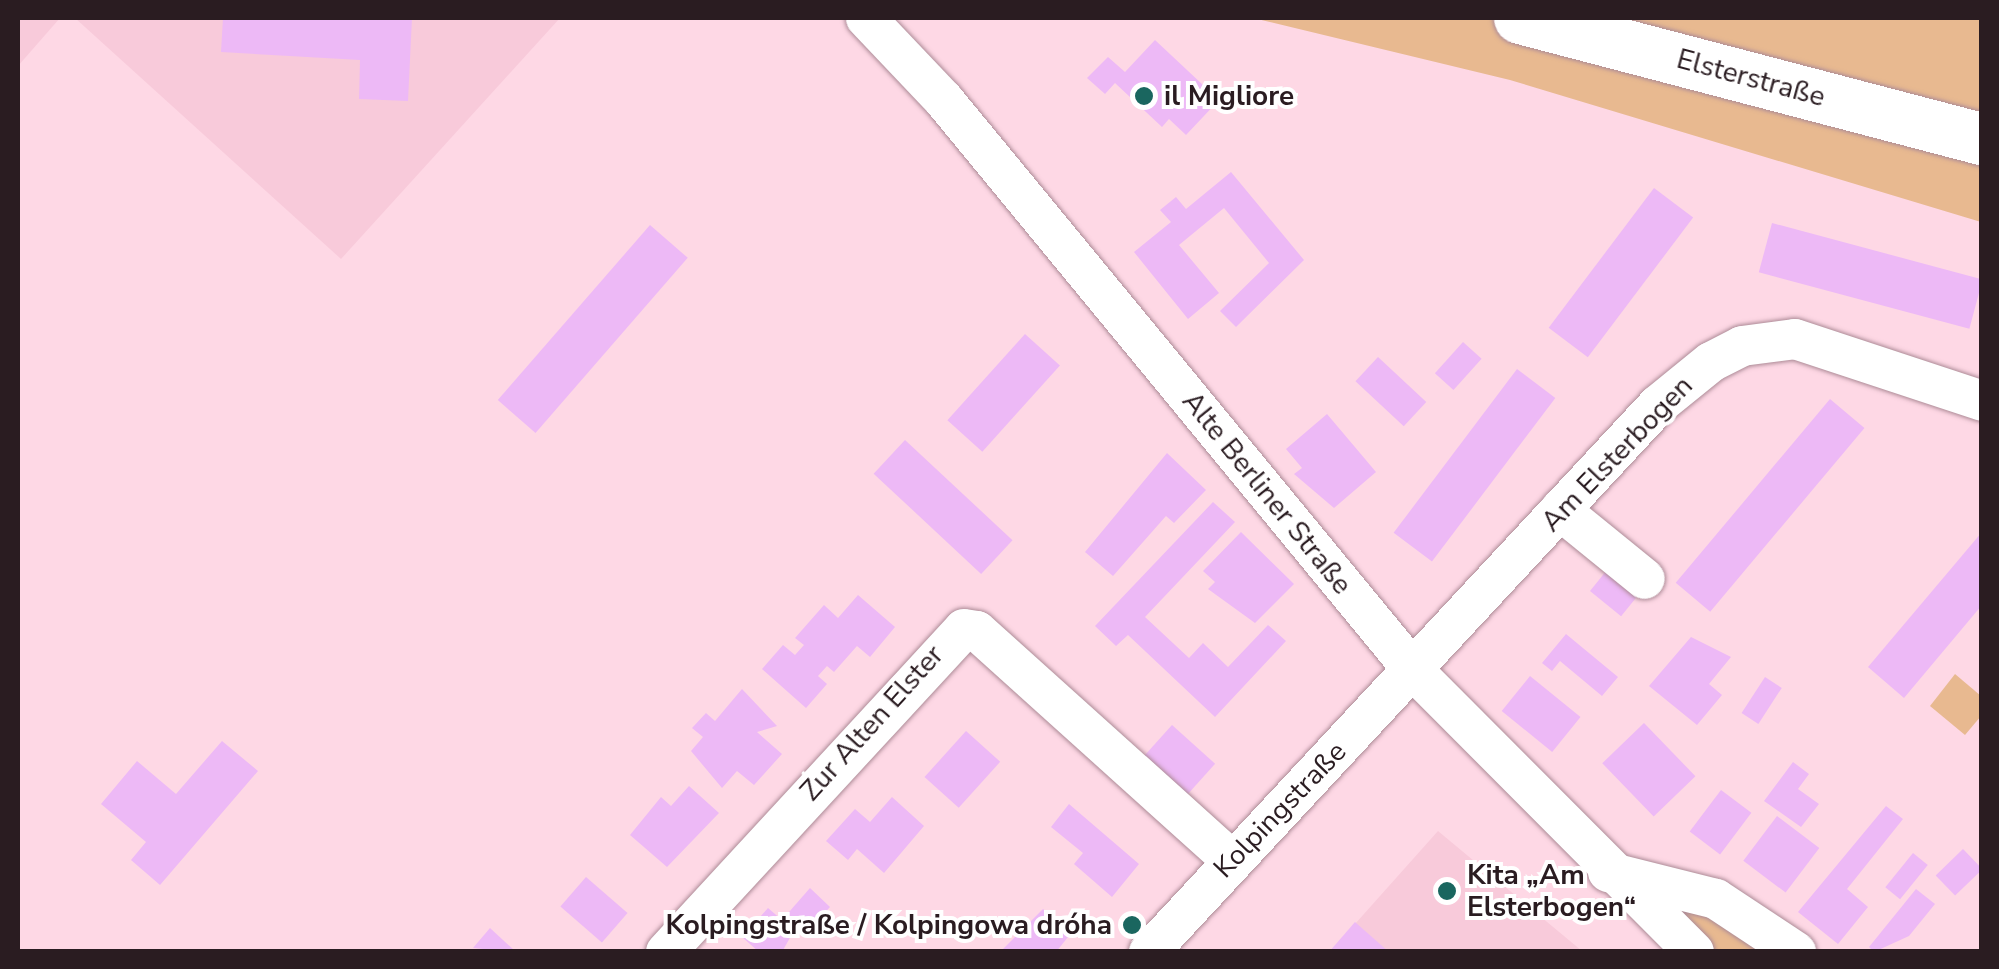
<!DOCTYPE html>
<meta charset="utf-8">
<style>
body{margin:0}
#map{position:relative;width:1999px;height:969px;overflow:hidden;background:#fed8e5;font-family:"Nunito Sans",sans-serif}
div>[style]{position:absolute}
.built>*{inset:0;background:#f8cada}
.green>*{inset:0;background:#e8b990}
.building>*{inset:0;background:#edb9f6;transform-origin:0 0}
.roads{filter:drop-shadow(0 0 2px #ad8b97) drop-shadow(0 0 2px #ad8b97)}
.minor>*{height:40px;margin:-20px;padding:0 20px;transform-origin:20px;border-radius:20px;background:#fff}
.major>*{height:52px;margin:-26px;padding:0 26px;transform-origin:26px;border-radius:26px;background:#fff}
.dots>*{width:28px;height:28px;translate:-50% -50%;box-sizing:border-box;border:5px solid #fff;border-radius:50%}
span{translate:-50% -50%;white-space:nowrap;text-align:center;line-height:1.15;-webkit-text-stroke:8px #fff;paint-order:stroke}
.street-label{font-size:28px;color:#2a1c21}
.poi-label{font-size:28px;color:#2a1c21;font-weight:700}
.left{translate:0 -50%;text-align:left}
.right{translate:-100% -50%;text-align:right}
.frame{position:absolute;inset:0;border:20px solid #2a1c21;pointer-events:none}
</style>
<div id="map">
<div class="built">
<i style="clip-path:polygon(18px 18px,60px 18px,18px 66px)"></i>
<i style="clip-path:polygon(75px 18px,560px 18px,341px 259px)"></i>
<i style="clip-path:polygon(1438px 831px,1582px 951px,1330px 952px)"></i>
</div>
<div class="green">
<i style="clip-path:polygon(1253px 18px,1504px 18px,1981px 144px,1981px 222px,1510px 80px)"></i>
<i style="clip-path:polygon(1533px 18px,1981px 18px,1981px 135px)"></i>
<i style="clip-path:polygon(1955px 674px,1981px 696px,1981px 716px,1965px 735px,1930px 706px)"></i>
<i style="clip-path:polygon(1655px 880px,1794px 951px,1698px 951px)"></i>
</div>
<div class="building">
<i style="clip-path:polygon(223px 18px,412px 18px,408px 101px,359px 99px,360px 60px,221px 52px)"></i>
<i style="clip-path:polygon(1155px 40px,1219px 100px,1186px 135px,1169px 119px,1162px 127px,1115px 83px,1105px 94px,1087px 78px,1108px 57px,1125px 72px)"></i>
<i style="clip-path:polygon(1231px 172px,1304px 260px,1236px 327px,1220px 311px,1269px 263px,1224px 208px,1179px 245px,1219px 293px,1188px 319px,1134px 252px,1171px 222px,1160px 210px,1176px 197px,1186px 209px)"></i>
<i style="left:1654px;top:188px;width:49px;height:175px;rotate:37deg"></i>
<i style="left:1772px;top:223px;width:218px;height:51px;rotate:15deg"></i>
<i style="left:650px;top:225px;width:50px;height:232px;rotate:41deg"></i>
<i style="left:1025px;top:334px;width:47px;height:116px;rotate:42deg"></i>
<i style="left:1463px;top:342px;width:25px;height:42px;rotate:42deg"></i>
<i style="left:1378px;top:357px;width:66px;height:33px;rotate:43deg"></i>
<i style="left:1517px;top:369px;width:48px;height:205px;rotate:37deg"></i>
<i style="left:1830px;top:399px;width:45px;height:240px;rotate:40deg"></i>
<i style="clip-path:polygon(1327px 414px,1376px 472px,1334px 508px,1294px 474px,1302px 468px,1286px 449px)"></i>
<i style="left:905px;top:440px;width:147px;height:46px;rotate:43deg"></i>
<i style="clip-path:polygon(1167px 453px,1206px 490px,1174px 523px,1166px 516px,1113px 576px,1085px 552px)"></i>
<i style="clip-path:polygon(1213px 502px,1235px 522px,1145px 617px,1189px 658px,1203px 643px,1228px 667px,1268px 625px,1286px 641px,1215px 717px,1128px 635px,1116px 646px,1095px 626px)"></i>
<i style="clip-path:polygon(1241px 532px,1294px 584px,1255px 623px,1208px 589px,1215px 582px,1203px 571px)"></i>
<i style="clip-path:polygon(1982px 532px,1982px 605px,1904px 698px,1868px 667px)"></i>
<i style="left:1607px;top:570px;width:40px;height:27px;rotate:39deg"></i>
<i style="clip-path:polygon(858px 595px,895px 627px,870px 657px,857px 646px,834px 672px,827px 666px,818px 676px,827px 684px,806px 708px,762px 669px,783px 645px,795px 655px,804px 645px,795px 638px,824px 605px,838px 618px)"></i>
<i style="clip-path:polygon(1566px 634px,1618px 677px,1602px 696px,1560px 661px,1552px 671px,1542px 663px)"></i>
<i style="clip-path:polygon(1691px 637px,1731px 657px,1709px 684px,1722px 695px,1697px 725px,1649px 686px)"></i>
<i style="left:1530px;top:676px;width:65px;height:45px;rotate:39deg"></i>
<i style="left:1765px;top:677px;width:20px;height:43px;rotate:33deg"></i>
<i style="clip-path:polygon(742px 689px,777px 726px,757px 732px,782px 754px,754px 785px,737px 771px,722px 788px,691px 751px,703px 737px,692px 728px,706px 713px,715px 721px)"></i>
<i style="left:1644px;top:723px;width:74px;height:58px;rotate:46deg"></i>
<i style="left:1172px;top:725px;width:58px;height:42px;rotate:42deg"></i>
<i style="left:966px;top:731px;width:46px;height:62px;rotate:42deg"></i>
<i style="clip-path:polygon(222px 741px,258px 771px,160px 885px,131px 860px,146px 842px,101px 804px,137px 761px,176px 794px)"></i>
<i style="clip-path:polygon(1793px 762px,1809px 774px,1798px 789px,1819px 804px,1801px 827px,1764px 801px)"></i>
<i style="clip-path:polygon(689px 786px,719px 813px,667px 867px,630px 835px,661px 797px,671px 806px)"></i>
<i style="left:1721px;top:790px;width:38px;height:52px;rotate:37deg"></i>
<i style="clip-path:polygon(892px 797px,924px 826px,884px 873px,857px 849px,848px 860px,826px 841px,855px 809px,870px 822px)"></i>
<i style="clip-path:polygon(1069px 804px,1139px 864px,1112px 897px,1074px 864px,1083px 853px,1051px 827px)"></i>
<i style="clip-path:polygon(1886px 806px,1903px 819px,1847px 889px,1868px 907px,1838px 944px,1798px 912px)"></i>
<i style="left:1777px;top:816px;width:53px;height:56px;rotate:37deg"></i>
<i style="left:1963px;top:849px;width:28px;height:38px;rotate:46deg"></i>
<i style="left:1913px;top:853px;width:19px;height:44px;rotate:39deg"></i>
<i style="left:586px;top:877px;width:55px;height:39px;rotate:41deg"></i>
<i style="clip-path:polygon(810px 888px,830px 907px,812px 927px,801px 918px,782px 952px,759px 952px,742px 937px,768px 908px,782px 920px)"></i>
<i style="clip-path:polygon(1916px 889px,1935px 904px,1909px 936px,1874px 952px,1869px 947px)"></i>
<i style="clip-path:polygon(1043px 909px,1072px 932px,1056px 952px,1000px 952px)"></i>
<i style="clip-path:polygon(1355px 922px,1389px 952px,1329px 952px)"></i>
<i style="clip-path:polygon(490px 928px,516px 952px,473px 948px)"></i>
</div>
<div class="roads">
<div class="minor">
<i style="left:866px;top:18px;width:112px;rotate:46.5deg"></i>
<i style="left:943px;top:99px;width:740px;rotate:50.54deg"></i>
<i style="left:1413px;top:670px;width:398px;rotate:45.1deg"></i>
<i style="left:1560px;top:510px;width:109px;rotate:39.1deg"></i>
<i style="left:1608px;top:872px;width:111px;rotate:14deg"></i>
<i style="left:1716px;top:899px;width:96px;rotate:33.5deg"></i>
<i style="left:666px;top:952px;width:439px;rotate:-47.3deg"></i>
<i style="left:964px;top:629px;width:13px;rotate:9deg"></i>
<i style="left:977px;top:631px;width:342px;rotate:42deg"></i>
<i style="left:1149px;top:952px;width:747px;rotate:-47.06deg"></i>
<i style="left:1658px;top:405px;width:68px;rotate:-39.1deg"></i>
<i style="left:1711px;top:362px;width:35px;rotate:-27deg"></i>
<i style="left:1742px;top:346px;width:53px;rotate:-7.5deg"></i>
<i style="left:1795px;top:339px;width:197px;rotate:18.3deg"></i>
</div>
<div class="major">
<i style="left:1520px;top:18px;width:478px;rotate:14.7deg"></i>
</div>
</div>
<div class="dots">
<i style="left:1144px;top:96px;background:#1a665f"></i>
<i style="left:1447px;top:891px;background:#1a665f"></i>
<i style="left:1132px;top:925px;background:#1a665f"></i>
</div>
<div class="street-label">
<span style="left:1751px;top:78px;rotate:15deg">Elsterstraße</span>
<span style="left:1617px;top:454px;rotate:-46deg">Am Elsterbogen</span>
<span style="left:1267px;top:493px;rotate:51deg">Alte Berliner Straße</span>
<span style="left:872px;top:723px;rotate:-48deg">Zur Alten Elster</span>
<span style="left:1280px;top:810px;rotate:-46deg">Kolpingstraße</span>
</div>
<div class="poi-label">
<span class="left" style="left:1164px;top:96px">il Migliore</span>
<span class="left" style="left:1467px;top:891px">Kita „Am<br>Elsterbogen“</span>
<span class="right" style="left:1112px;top:925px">Kolpingstraße / Kolpingowa dróha</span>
</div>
<div class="frame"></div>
</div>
